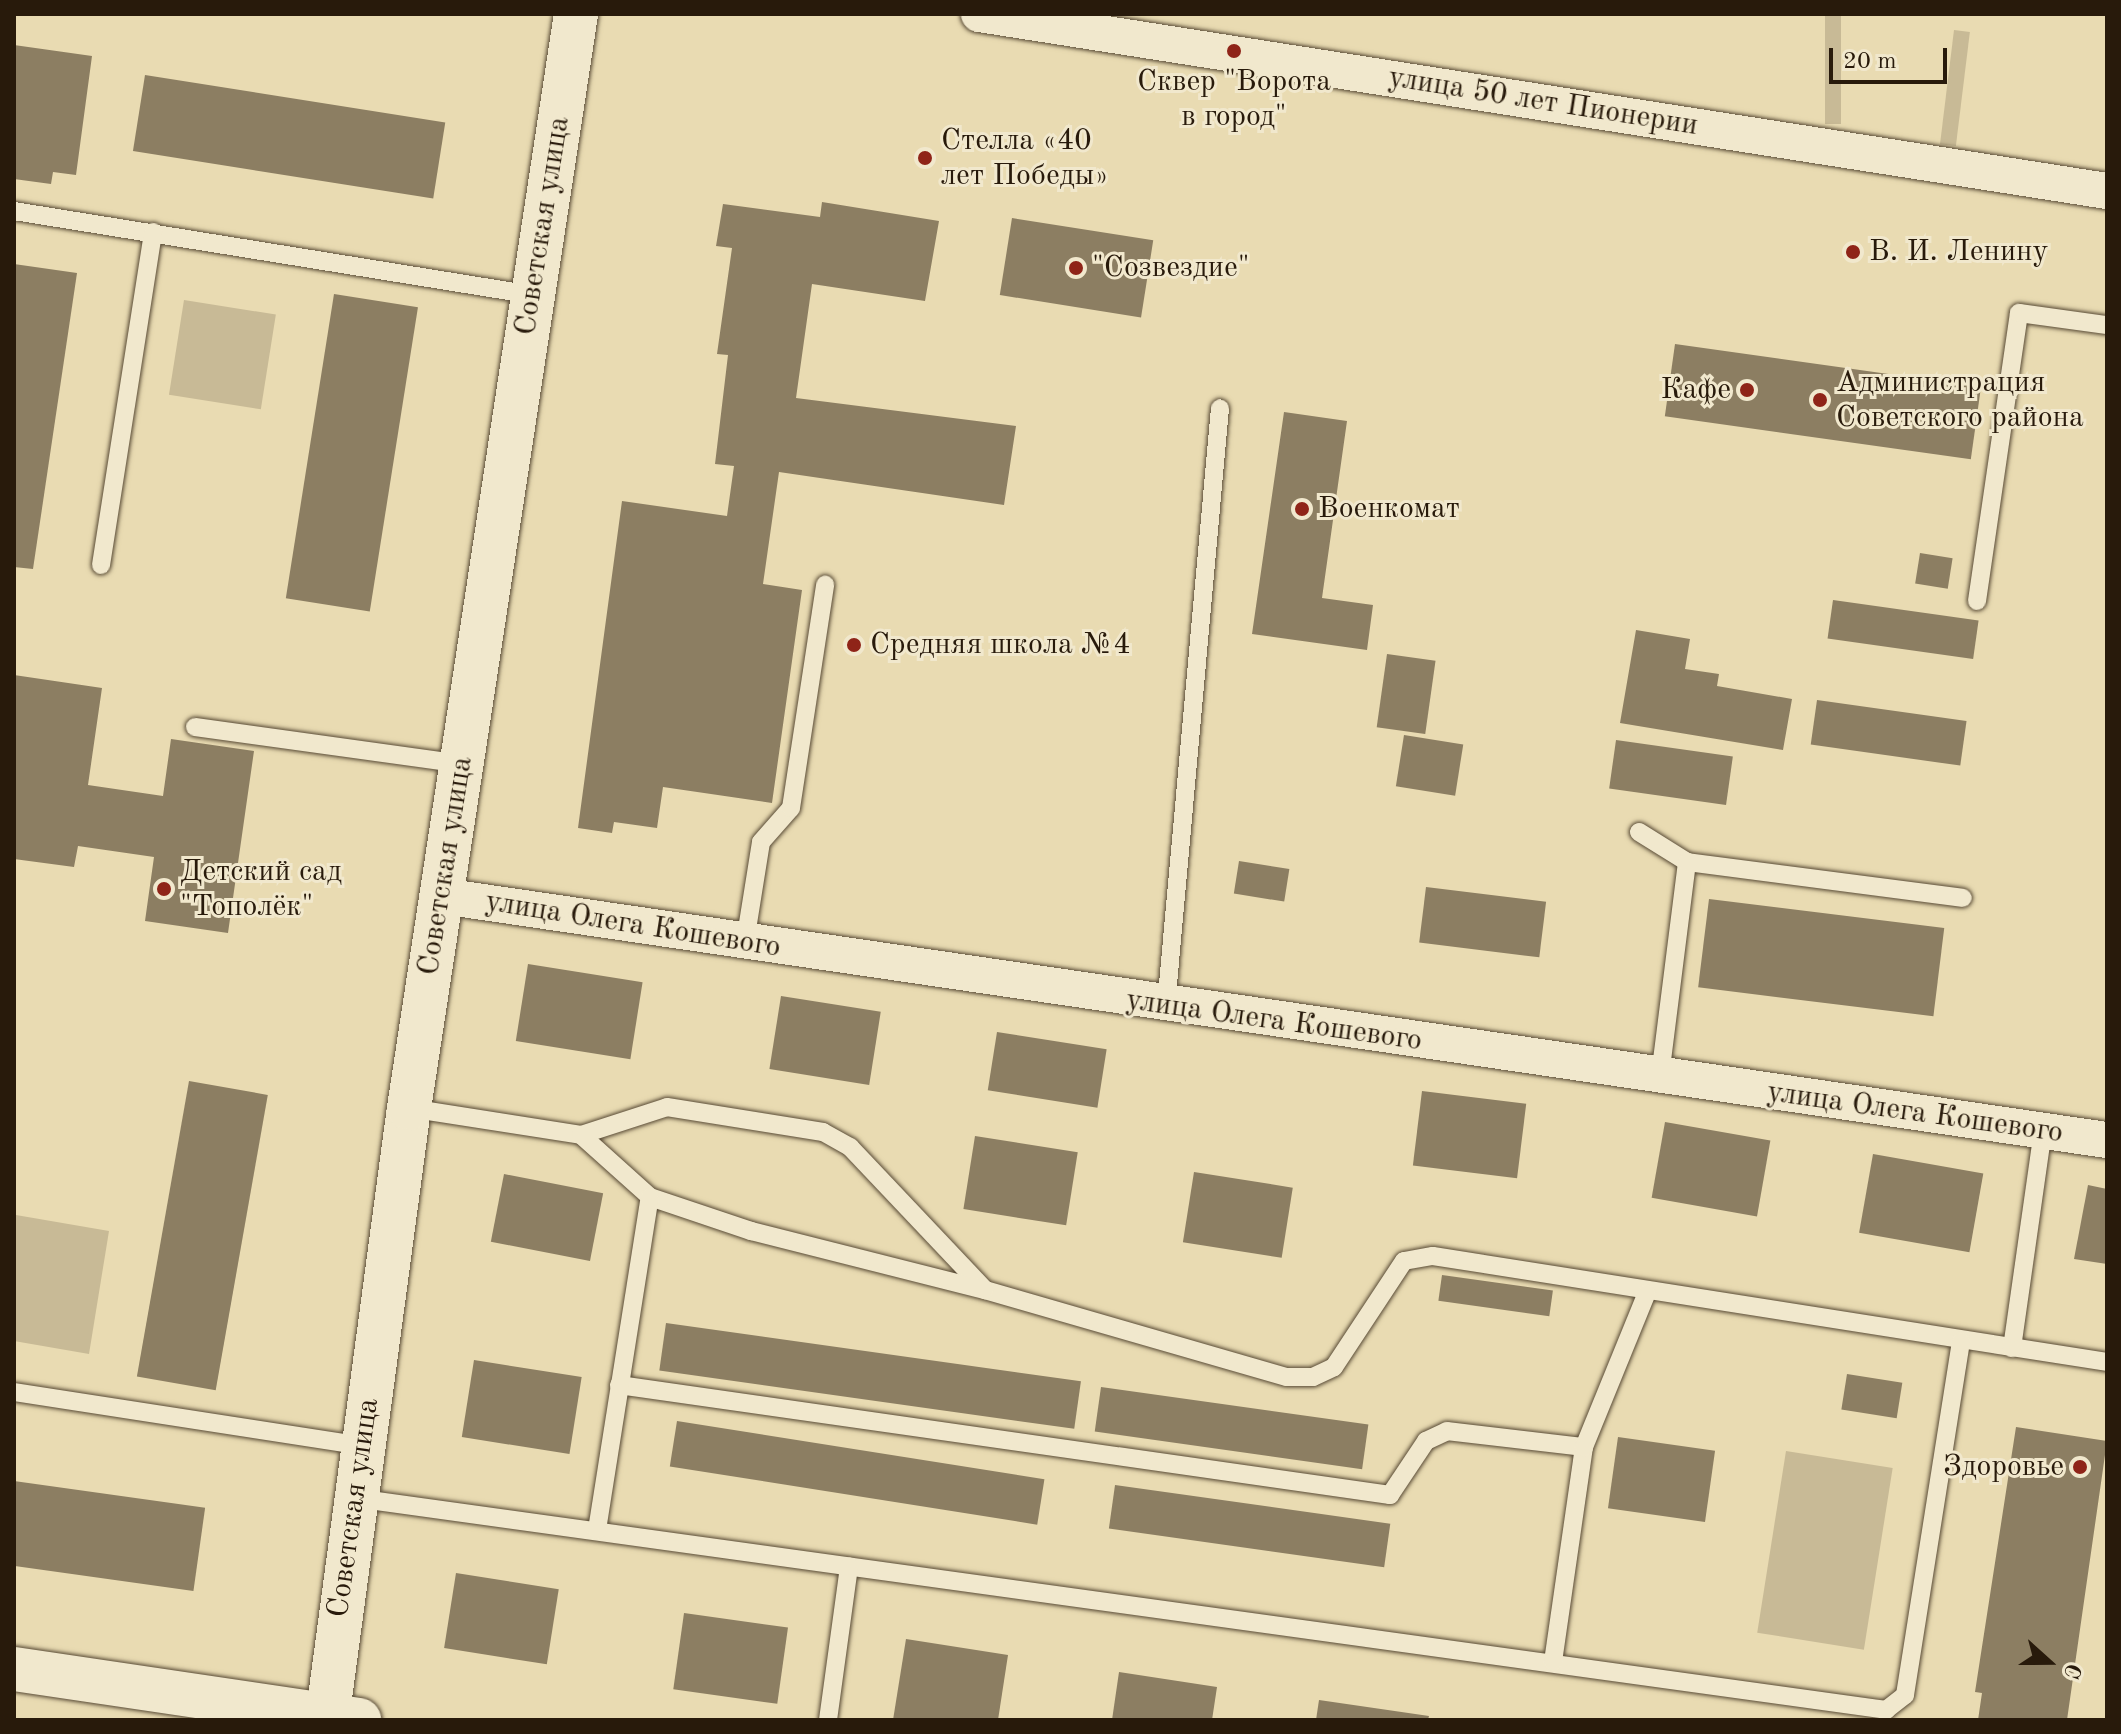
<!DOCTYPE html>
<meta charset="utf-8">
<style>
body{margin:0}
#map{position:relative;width:2121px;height:1734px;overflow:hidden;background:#e9dbb2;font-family:"Old Standard TT",serif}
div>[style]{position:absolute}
.green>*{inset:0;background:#c8ba96;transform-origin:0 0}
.building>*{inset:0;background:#8c7e62;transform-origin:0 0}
.roads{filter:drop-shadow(0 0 2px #584a35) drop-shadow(0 0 2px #584a35)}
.lane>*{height:18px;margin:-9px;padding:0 9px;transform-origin:9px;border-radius:9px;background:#f1e8cd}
.street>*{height:36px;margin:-18px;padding:0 18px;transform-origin:18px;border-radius:18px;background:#f1e8cd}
.secondary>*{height:44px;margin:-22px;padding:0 22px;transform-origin:22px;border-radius:22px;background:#f1e8cd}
.dots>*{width:22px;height:22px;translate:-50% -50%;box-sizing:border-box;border:4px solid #f1e8cd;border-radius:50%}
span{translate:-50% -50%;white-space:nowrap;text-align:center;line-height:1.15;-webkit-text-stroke:6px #f1e8cd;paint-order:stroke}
.poi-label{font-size:30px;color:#281a0b}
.left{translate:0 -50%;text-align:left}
.right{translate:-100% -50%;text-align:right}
.street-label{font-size:30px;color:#281a0b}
.frame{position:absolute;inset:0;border:16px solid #281a0b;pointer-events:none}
.north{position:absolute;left:2009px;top:1622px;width:80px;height:80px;-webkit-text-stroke:6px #f1e8cd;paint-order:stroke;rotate:111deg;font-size:22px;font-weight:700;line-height:32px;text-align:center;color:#281a0b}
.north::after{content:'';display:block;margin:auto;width:28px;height:36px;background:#281a0b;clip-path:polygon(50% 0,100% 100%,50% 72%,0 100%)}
.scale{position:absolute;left:1829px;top:48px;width:118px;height:36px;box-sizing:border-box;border:4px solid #281a0b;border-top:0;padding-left:10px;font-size:24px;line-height:28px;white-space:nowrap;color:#281a0b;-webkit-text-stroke:6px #f1e8cd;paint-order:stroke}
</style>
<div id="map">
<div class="green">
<i style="left:1825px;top:14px;width:16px;height:110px"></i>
<i style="left:1954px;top:30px;width:16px;height:115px;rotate:7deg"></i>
<i style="left:184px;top:300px;width:93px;height:96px;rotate:9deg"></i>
<i style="clip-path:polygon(16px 1215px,109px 1231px,89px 1354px,14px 1341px)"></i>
<i style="left:1786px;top:1451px;width:108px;height:184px;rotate:9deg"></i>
</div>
<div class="building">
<i style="clip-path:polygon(14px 45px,92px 56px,76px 175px,53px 172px,51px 184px,14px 179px)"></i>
<i style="left:145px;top:75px;width:304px;height:77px;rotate:9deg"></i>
<i style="clip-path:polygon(822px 202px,939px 221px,925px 301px,812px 284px,796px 398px,1016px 426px,1004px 505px,779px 472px,763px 584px,802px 590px,772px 803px,663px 787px,657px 828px,614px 822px,612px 833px,578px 828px,622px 501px,727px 516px,734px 466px,715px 464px,728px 355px,717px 354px,732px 248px,716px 246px,723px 204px,820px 217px)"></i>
<i style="left:1012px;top:218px;width:143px;height:78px;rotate:9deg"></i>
<i style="clip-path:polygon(14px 264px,77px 273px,33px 569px,14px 567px)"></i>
<i style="left:334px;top:294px;width:85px;height:308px;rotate:9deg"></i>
<i style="left:1675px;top:344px;width:309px;height:73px;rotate:8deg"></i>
<i style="clip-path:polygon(1284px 412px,1347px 421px,1322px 598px,1373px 605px,1367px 650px,1252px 634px)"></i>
<i style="left:1920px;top:553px;width:33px;height:31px;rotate:9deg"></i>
<i style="left:1833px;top:600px;width:147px;height:39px;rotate:8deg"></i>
<i style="clip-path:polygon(1636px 630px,1690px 639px,1685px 669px,1719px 674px,1717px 686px,1792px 699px,1783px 750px,1620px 723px)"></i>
<i style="left:1387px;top:654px;width:49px;height:74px;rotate:8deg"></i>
<i style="clip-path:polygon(14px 675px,102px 688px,88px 785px,163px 796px,171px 739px,254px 751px,228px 933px,145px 921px,154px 857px,78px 846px,74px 867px,14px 859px)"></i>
<i style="left:1817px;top:700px;width:151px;height:45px;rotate:8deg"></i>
<i style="left:1404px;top:735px;width:60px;height:52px;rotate:9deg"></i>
<i style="left:1616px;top:740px;width:118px;height:49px;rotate:8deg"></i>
<i style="left:1239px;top:861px;width:51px;height:33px;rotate:9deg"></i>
<i style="left:1426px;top:887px;width:121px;height:56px;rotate:7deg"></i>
<i style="left:1709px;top:899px;width:237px;height:89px;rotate:7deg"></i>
<i style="left:528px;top:964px;width:116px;height:78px;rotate:9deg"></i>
<i style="left:781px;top:996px;width:101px;height:74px;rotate:9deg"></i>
<i style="left:997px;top:1032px;width:111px;height:59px;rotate:9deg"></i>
<i style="left:189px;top:1081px;width:80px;height:300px;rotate:10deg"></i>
<i style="left:1422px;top:1091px;width:105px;height:75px;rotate:7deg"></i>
<i style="left:1665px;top:1122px;width:107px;height:77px;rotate:10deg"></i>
<i style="left:975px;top:1136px;width:104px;height:74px;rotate:9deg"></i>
<i style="left:1873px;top:1154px;width:112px;height:80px;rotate:10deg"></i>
<i style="left:1194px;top:1172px;width:100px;height:71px;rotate:9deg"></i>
<i style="left:504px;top:1174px;width:101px;height:69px;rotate:11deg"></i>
<i style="clip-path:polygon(2088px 1185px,2107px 1189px,2107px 1264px,2074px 1259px)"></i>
<i style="left:1442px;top:1275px;width:112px;height:26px;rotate:8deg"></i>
<i style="left:666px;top:1323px;width:419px;height:48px;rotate:8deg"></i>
<i style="left:474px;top:1360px;width:109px;height:78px;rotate:9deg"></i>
<i style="left:1847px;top:1374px;width:56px;height:36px;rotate:9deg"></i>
<i style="left:1101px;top:1387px;width:270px;height:45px;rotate:8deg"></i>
<i style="left:677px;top:1421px;width:372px;height:46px;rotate:9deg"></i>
<i style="clip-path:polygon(2016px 1427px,2107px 1441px,2067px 1720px,1978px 1720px,1982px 1693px,1975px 1692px)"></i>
<i style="left:1618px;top:1437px;width:98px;height:72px;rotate:8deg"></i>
<i style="left:14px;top:1481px;width:193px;height:84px;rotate:8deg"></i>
<i style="left:1115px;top:1485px;width:278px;height:44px;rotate:8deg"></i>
<i style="left:456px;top:1573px;width:104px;height:76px;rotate:9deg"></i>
<i style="left:684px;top:1613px;width:105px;height:77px;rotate:8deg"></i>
<i style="clip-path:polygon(906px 1639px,1008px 1655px,998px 1720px,893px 1720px)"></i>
<i style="clip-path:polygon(1119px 1672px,1217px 1687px,1212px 1720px,1112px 1720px)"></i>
<i style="clip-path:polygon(1319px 1700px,1429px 1716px,1428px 1720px,1316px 1720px)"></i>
</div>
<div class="roads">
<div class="lane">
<i style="left:14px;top:211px;width:526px;rotate:9.19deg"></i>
<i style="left:101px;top:565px;width:337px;rotate:-81.1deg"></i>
<i style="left:1977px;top:601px;width:291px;rotate:-81.7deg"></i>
<i style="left:2019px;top:313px;width:89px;rotate:7.8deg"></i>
<i style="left:195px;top:727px;width:269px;rotate:7.9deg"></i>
<i style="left:1639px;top:832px;width:57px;rotate:32deg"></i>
<i style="left:745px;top:942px;width:101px;rotate:-80.9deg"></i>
<i style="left:761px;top:842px;width:45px;rotate:-48.6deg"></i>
<i style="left:791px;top:808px;width:226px;rotate:-81.3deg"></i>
<i style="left:1166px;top:1006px;width:600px;rotate:-84.84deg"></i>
<i style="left:1660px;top:1076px;width:216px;rotate:-82.8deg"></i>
<i style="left:1687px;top:862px;width:278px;rotate:7.4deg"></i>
<i style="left:409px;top:1108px;width:174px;rotate:8.9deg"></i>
<i style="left:581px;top:1135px;width:90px;rotate:-18deg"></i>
<i style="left:667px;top:1107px;width:158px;rotate:9.1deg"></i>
<i style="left:823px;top:1132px;width:31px;rotate:29deg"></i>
<i style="left:850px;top:1147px;width:197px;rotate:46.6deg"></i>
<i style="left:985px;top:1290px;width:314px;rotate:16.1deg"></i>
<i style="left:1287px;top:1377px;width:26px"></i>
<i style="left:1313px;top:1377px;width:23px;rotate:-25deg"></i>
<i style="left:1334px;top:1367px;width:127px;rotate:-56.6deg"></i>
<i style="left:1404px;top:1261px;width:29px;rotate:-10deg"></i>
<i style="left:1433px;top:1256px;width:682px;rotate:8.94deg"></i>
<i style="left:581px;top:1135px;width:93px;rotate:41.9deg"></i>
<i style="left:650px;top:1197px;width:107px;rotate:18.6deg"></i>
<i style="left:751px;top:1231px;width:241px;rotate:14.2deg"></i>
<i style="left:2012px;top:1348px;width:219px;rotate:-81.9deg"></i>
<i style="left:619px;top:1385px;width:779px;rotate:8.12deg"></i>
<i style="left:1390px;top:1495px;width:65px;rotate:-56.3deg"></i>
<i style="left:1426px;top:1441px;width:23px;rotate:-25deg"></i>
<i style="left:1447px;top:1431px;width:138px;rotate:6.7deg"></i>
<i style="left:14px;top:1392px;width:352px;rotate:8.8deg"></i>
<i style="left:355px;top:1498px;width:1546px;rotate:7.88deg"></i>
<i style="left:1886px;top:1710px;width:24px;rotate:-38deg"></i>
<i style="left:1905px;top:1695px;width:358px;rotate:-81deg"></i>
<i style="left:597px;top:1530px;width:337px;rotate:-81deg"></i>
<i style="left:1553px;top:1662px;width:217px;rotate:-81.8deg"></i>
<i style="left:1584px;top:1447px;width:166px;rotate:-67.8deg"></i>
<i style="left:828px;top:1720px;width:155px;rotate:-82.2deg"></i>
</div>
<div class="street">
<i style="left:979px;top:14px;width:1142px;rotate:8.92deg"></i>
<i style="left:442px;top:896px;width:1683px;rotate:8.34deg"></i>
</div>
<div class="secondary">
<i style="left:14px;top:1669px;width:349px;rotate:8.4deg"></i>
<i style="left:327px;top:1720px;width:617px;rotate:-82.37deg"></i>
<i style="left:409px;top:1108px;width:1107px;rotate:-81.32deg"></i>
</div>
</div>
<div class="dots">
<i style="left:1234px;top:51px;background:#8f2418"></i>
<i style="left:925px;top:158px;background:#8f2418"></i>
<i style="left:1853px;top:252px;background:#8f2418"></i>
<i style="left:1076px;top:268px;background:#8f2418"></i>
<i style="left:1747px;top:390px;background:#8f2418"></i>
<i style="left:1820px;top:400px;background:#8f2418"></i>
<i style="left:1302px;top:509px;background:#8f2418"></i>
<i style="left:854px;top:645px;background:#8f2418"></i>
<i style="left:164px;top:889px;background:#8f2418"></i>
<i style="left:2080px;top:1467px;background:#8f2418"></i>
</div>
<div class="poi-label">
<span style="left:1234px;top:99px">Сквер "Ворота<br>в город"</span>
<span class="left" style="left:941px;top:158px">Стелла «40<br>лет Победы»</span>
<span class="left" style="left:1869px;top:252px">В. И. Ленину</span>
<span class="left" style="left:1092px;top:268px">"Созвездие"</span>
<span class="left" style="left:1836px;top:400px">Администрация<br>Советского района</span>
<span class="right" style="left:1731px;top:390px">Кафе</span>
<span class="left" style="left:1318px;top:509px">Военкомат</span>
<span class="left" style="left:870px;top:645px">Средняя школа №4</span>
<span class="left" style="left:180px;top:889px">Детский сад<br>"Тополёк"</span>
<span class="right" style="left:2064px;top:1467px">Здоровье</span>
</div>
<div class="street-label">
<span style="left:1543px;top:102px;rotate:9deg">улица 50 лет Пионерии</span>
<span style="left:543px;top:226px;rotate:-81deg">Советская улица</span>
<span style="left:446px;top:866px;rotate:-81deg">Советская улица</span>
<span style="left:633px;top:925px;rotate:9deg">улица Олега Кошевого</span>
<span style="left:1274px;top:1021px;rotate:8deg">улица Олега Кошевого</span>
<span style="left:1915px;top:1113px;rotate:8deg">улица Олега Кошевого</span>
<span style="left:354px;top:1508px;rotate:-82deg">Советская улица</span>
</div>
<div class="frame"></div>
<div class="north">С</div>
<div class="scale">20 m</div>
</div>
